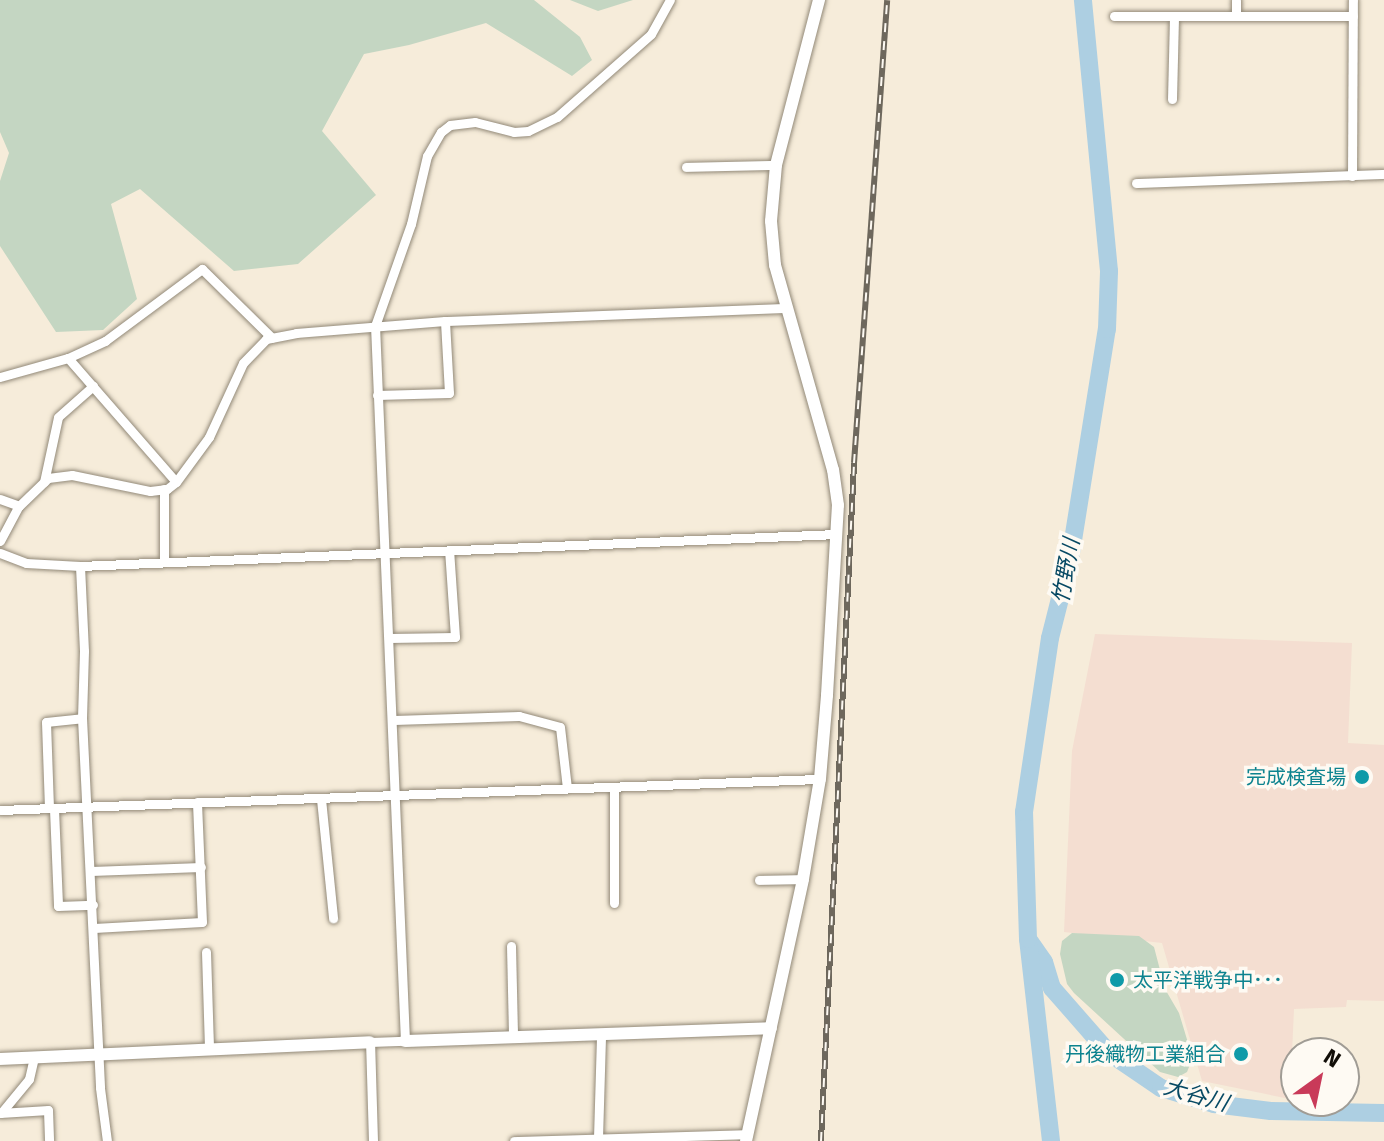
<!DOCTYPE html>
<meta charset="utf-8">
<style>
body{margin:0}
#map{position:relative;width:1384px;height:1141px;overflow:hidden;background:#f6ecda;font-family:"Fira Sans","Noto Sans JP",sans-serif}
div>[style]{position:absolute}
.industrial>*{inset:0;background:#f4ded1}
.green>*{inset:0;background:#c4d6c2}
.river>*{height:18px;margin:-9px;padding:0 9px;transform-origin:9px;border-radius:9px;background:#adcfe2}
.roads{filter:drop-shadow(0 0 2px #928978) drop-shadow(0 0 2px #928978)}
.minor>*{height:9px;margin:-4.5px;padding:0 4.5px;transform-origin:4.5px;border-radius:4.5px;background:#fff}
.tertiary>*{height:12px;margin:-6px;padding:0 6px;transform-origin:6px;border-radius:6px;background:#fff}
.rail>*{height:6px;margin-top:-3px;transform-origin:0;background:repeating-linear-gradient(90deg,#fefaf3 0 9px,#6e685d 0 18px);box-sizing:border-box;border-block:2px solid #6e685d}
.dots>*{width:22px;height:22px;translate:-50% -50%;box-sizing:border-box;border:4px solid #fefaf3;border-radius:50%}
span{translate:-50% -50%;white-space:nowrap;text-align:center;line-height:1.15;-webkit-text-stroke:7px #fefaf3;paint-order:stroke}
.culture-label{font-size:20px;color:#0d838f}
.right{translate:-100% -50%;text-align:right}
.left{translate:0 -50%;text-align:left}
.water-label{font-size:22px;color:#084a64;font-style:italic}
.north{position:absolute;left:1280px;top:1037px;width:80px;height:80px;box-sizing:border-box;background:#fefaf3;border:2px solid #a09c95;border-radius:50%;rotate:33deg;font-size:22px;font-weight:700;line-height:32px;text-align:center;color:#120e08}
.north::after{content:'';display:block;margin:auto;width:28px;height:36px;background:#c93a59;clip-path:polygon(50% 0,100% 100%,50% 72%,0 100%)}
</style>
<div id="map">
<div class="industrial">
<i style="clip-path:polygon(1095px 634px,1352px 643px,1348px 743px,1384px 745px,1384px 1001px,1347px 1000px,1346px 1007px,1294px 1009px,1290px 1099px,1202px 1081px,1162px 943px,1064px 932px,1072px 751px)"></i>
</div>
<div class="green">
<i style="clip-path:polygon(0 0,534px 0,580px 37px,592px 60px,572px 76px,486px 23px,409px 45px,364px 54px,322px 131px,376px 195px,298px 264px,234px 271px,140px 189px,111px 204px,137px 299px,103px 330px,56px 332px,0 246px,0 181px,9px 153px,0 132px)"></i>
<i style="clip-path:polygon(570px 0,633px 0,598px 11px)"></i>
<i style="clip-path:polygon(1072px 933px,1139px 936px,1154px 947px,1165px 989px,1179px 1013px,1189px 1046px,1191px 1062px,1187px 1072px,1178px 1077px,1160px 1072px,1074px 993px,1067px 984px,1060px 954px,1062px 941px)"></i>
</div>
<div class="river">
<i style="left:1030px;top:942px;width:24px;rotate:55deg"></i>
<i style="left:1044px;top:962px;width:27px;rotate:73deg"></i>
<i style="left:1052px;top:988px;width:85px;rotate:48.8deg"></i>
<i style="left:1108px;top:1052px;width:64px;rotate:34.2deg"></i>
<i style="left:1161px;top:1088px;width:55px;rotate:16.8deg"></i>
<i style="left:1214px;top:1104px;width:57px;rotate:7deg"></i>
<i style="left:1271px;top:1111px;width:113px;rotate:1deg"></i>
<i style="left:1051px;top:1141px;width:203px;rotate:-96.5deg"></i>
<i style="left:1028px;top:939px;width:127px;rotate:-91.8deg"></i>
<i style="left:1024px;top:812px;width:176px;rotate:-81.5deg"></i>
<i style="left:1050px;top:638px;width:81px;rotate:-75.8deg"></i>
<i style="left:1070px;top:559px;width:233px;rotate:-80.9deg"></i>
<i style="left:1107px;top:329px;width:58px;rotate:-88deg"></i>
<i style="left:1109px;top:271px;width:272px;rotate:-95.5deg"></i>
</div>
<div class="roads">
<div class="minor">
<i style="left:1114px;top:16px;width:239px"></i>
<i style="left:1236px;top:16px;width:16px;rotate:-90deg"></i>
<i style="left:1172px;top:99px;width:83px;rotate:-88.6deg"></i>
<i style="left:686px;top:167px;width:90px;rotate:-1.3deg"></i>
<i style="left:1352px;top:176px;width:176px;rotate:-89.7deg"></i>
<i style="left:1136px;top:183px;width:248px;rotate:-2.1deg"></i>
<i style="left:68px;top:358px;width:164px;rotate:48.9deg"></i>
<i style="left:0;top:377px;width:71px;rotate:-15.6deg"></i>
<i style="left:68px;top:358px;width:41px;rotate:-24.7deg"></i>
<i style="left:105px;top:341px;width:121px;rotate:-36.6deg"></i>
<i style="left:202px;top:269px;width:98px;rotate:44.6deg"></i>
<i style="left:377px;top:395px;width:72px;rotate:-1.6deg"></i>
<i style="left:449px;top:393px;width:72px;rotate:-93.2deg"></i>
<i style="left:44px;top:482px;width:66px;rotate:-77.8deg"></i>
<i style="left:58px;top:417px;width:47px;rotate:-41.5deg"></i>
<i style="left:0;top:499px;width:20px;rotate:20deg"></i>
<i style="left:0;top:541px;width:40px;rotate:-62deg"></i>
<i style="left:19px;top:506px;width:40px;rotate:-44deg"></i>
<i style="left:48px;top:478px;width:24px;rotate:-7deg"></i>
<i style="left:72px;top:475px;width:80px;rotate:11.6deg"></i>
<i style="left:150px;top:491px;width:17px;rotate:-7deg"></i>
<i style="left:167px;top:489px;width:11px;rotate:-38deg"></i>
<i style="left:176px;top:482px;width:56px;rotate:-53.7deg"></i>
<i style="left:209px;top:437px;width:81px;rotate:-65.3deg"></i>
<i style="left:243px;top:363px;width:33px;rotate:-46deg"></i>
<i style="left:266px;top:339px;width:31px;rotate:-11deg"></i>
<i style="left:296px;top:333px;width:149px;rotate:-4.6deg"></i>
<i style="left:445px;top:321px;width:341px;rotate:-2.2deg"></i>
<i style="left:0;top:553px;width:28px;rotate:21deg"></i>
<i style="left:26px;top:563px;width:54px;rotate:3.2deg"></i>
<i style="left:80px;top:566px;width:758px;rotate:-2.42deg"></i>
<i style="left:164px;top:562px;width:73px;rotate:-90deg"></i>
<i style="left:80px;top:566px;width:85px;rotate:87.3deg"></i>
<i style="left:84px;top:651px;width:67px;rotate:91.7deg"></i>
<i style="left:82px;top:718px;width:370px;rotate:87.2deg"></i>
<i style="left:100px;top:1088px;width:53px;rotate:82.5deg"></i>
<i style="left:389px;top:638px;width:66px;rotate:-0.9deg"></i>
<i style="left:455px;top:637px;width:87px;rotate:-93.9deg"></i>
<i style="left:394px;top:720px;width:125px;rotate:-1.8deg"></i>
<i style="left:519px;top:716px;width:42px;rotate:15deg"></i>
<i style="left:560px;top:727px;width:61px;rotate:83.5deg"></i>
<i style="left:321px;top:799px;width:120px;rotate:84.2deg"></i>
<i style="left:49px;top:808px;width:86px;rotate:-92deg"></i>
<i style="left:46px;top:722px;width:36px;rotate:-6deg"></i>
<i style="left:54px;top:809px;width:97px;rotate:87.6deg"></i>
<i style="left:58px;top:906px;width:35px;rotate:-2deg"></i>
<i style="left:0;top:810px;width:821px;rotate:-2.17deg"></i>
<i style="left:91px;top:871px;width:110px;rotate:-2.1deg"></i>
<i style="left:759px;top:880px;width:44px;rotate:-1.3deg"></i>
<i style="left:614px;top:903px;width:116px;rotate:-90deg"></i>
<i style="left:94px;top:928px;width:108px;rotate:-3.2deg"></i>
<i style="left:202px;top:922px;width:120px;rotate:-92.4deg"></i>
<i style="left:511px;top:946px;width:91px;rotate:88.7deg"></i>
<i style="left:206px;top:952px;width:98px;rotate:88.2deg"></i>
<i style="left:0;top:1113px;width:48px;rotate:-3.6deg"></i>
<i style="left:48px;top:1110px;width:31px;rotate:88deg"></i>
<i style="left:1px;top:1113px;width:44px;rotate:-50.5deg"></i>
<i style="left:29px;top:1079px;width:23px;rotate:-77deg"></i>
<i style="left:598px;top:1138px;width:104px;rotate:-88.3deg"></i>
<i style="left:373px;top:1141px;width:99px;rotate:-91.7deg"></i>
<i style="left:370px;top:1042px;width:35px;rotate:-2deg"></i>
<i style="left:405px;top:1041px;width:716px;rotate:-92.4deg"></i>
<i style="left:375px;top:326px;width:108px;rotate:-70.6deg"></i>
<i style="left:411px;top:224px;width:70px;rotate:-76.8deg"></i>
<i style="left:427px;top:156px;width:28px;rotate:-60deg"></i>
<i style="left:441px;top:132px;width:11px;rotate:-38deg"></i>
<i style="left:450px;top:125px;width:25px;rotate:-7deg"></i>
<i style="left:475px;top:122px;width:40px;rotate:14.4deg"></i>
<i style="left:514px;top:132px;width:14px;rotate:-4deg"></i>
<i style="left:528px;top:131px;width:32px;rotate:-26deg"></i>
<i style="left:557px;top:117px;width:125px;rotate:-41.4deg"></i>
<i style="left:651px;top:34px;width:39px;rotate:-61deg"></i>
<i style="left:514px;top:1141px;width:234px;rotate:-1.7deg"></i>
</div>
<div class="tertiary">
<i style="left:405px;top:1041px;width:366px;rotate:-2deg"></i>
<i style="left:0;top:1059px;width:370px;rotate:-2.6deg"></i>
<i style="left:746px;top:1141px;width:268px;rotate:-77.7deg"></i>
<i style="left:803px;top:879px;width:101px;rotate:-80.4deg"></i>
<i style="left:820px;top:779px;width:84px;rotate:-85.2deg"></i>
<i style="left:827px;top:695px;width:190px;rotate:-86.7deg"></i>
<i style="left:838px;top:505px;width:35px;rotate:-98deg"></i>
<i style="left:833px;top:470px;width:213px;rotate:-105.8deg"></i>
<i style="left:775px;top:265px;width:44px;rotate:-95.2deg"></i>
<i style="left:771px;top:221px;width:56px;rotate:-84.9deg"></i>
<i style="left:776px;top:165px;width:171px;rotate:-75.4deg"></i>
</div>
</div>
<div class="rail">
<i style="left:821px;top:1141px;width:679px;rotate:-87.21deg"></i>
<i style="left:854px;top:463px;width:464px;rotate:-85.9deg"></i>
</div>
<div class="dots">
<i style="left:1362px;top:777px;background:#0f9aa8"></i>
<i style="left:1117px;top:980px;background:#0f9aa8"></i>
<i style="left:1241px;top:1054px;background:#0f9aa8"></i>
</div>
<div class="culture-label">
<span class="right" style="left:1346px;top:777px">完成検査場</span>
<span class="left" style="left:1133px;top:980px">太平洋戦争中･･･</span>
<span class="right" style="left:1225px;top:1054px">丹後織物工業組合</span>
</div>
<div class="water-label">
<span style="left:1066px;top:571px;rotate:-80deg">竹野川</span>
<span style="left:1196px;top:1095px;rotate:16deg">大谷川</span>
</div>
<div class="north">N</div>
</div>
